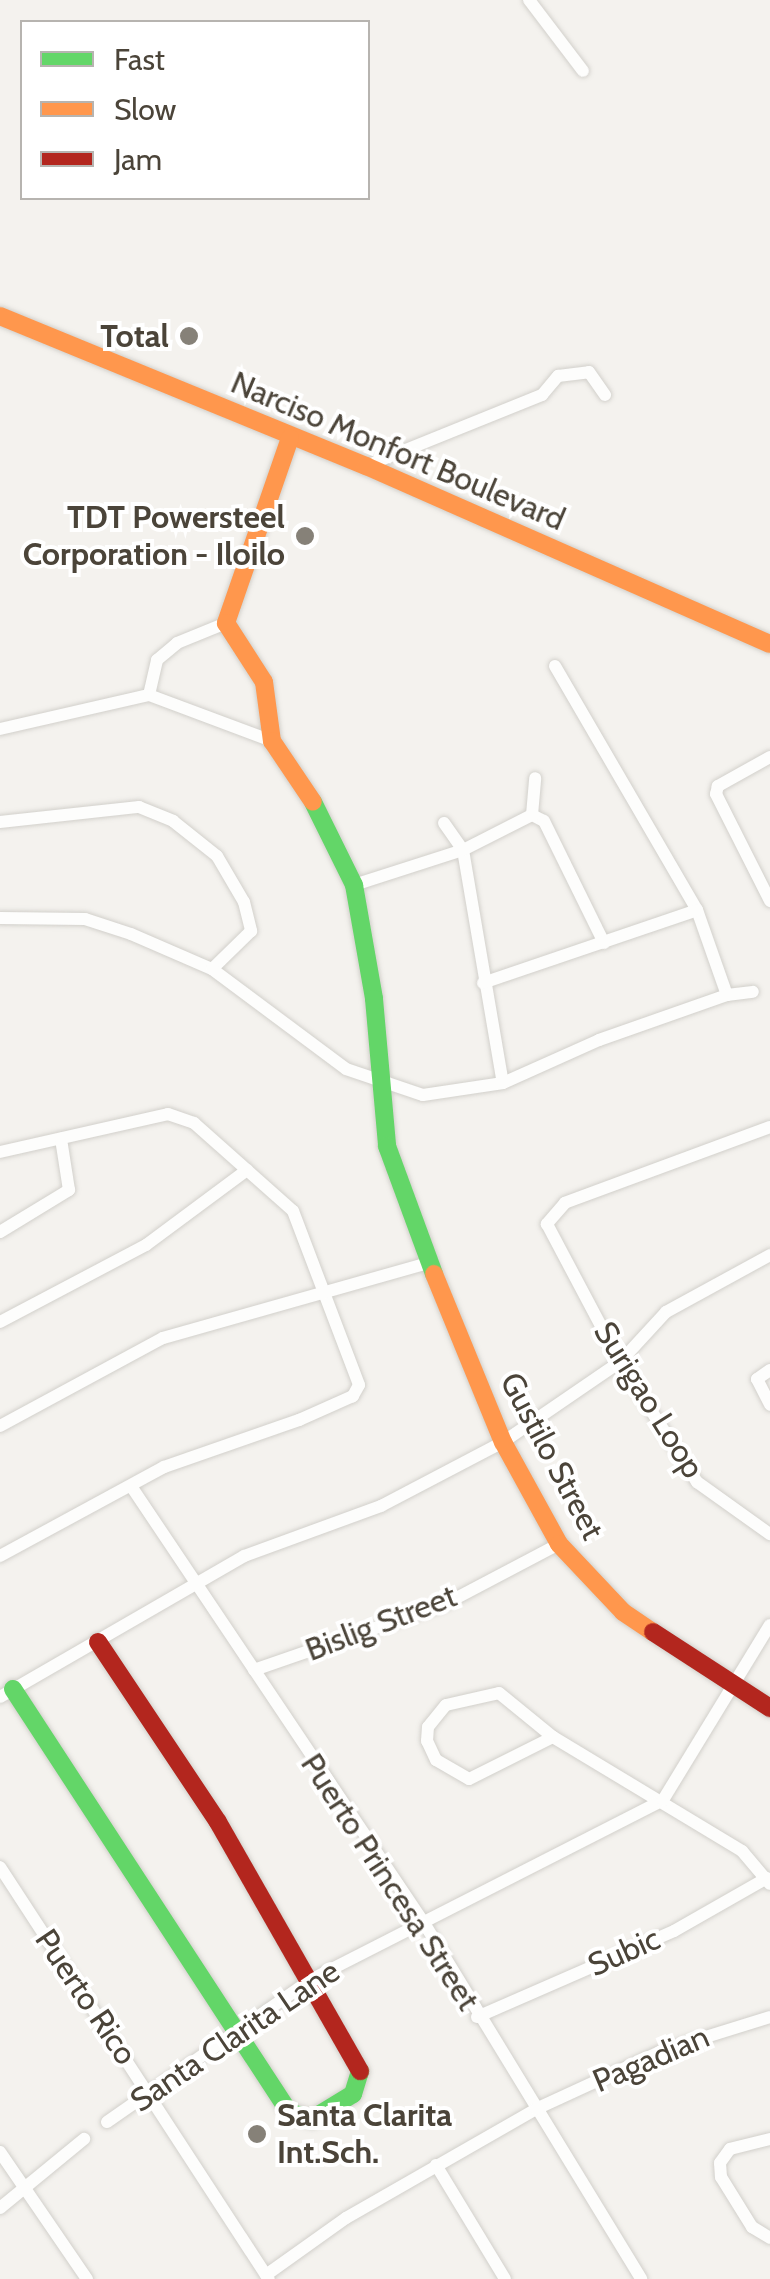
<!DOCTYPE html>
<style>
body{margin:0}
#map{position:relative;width:770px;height:2279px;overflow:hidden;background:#f4f2ee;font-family:Cabin,sans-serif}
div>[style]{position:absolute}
.roads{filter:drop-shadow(0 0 2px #d2d0cb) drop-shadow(0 0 2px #d2d0cb)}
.street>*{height:12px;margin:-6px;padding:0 6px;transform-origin:6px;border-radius:6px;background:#fdfdfc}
.fast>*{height:18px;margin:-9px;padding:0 9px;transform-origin:9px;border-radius:9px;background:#63d668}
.slow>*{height:18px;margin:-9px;padding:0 9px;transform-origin:9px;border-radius:9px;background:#ff974d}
.jam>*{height:18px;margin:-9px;padding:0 9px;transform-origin:9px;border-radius:9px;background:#b3261e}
.dots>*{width:28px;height:28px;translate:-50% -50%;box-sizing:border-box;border:5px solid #fff;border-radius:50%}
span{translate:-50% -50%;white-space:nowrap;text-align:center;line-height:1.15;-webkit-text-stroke:8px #fff;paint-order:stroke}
.poi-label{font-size:32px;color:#4b4439;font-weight:700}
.right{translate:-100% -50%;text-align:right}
.left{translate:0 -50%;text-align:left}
.street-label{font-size:32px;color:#4b4439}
.legend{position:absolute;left:20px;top:20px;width:350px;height:180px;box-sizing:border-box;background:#fff;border:2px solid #b7b4b0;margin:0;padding:12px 18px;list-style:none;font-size:30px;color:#4b4439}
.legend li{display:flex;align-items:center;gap:20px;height:50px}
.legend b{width:50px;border:2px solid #b7b4b0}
</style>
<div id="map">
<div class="roads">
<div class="street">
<i style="left:529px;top:0;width:89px;rotate:52.7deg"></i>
<i style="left:366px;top:466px;width:190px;rotate:-22deg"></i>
<i style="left:542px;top:395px;width:25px;rotate:-50deg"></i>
<i style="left:558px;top:376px;width:31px;rotate:-7deg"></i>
<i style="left:589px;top:372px;width:28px;rotate:55deg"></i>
<i style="left:555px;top:666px;width:282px;rotate:59.8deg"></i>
<i style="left:697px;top:910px;width:90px;rotate:70.6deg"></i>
<i style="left:149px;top:695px;width:36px;rotate:-77deg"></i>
<i style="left:157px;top:660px;width:26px;rotate:-40deg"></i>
<i style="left:177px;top:643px;width:53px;rotate:-22.2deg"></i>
<i style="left:0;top:729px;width:153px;rotate:-12.9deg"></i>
<i style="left:149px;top:695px;width:131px;rotate:20.5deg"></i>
<i style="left:770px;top:757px;width:60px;rotate:150.9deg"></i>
<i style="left:718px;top:786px;width:8px;rotate:104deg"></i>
<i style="left:716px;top:794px;width:120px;rotate:63.2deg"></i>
<i style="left:532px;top:815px;width:37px;rotate:-85deg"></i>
<i style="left:0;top:822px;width:140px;rotate:-6.2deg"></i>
<i style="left:139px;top:807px;width:37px;rotate:22deg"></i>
<i style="left:173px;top:821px;width:56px;rotate:38.5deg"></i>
<i style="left:217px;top:856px;width:53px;rotate:59.6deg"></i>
<i style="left:244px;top:902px;width:30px;rotate:76deg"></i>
<i style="left:251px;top:931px;width:54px;rotate:135.7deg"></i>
<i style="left:444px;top:823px;width:33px;rotate:55deg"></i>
<i style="left:463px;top:850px;width:236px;rotate:80.3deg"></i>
<i style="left:354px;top:885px;width:114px;rotate:-17.8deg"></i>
<i style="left:463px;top:850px;width:77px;rotate:-26.9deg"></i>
<i style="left:532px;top:815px;width:13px;rotate:27deg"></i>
<i style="left:544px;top:821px;width:136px;rotate:63.8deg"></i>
<i style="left:0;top:918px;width:85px;rotate:0.7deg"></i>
<i style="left:85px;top:919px;width:48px;rotate:18.1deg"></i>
<i style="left:131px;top:934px;width:88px;rotate:23.4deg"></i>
<i style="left:212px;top:969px;width:167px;rotate:36.7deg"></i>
<i style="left:346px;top:1069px;width:81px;rotate:18.7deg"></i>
<i style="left:423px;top:1095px;width:81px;rotate:-8.5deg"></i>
<i style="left:503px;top:1083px;width:105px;rotate:-24.1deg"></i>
<i style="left:599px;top:1040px;width:136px;rotate:-19.4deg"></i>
<i style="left:727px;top:995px;width:26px;rotate:-7deg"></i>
<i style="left:483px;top:983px;width:226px;rotate:-18.8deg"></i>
<i style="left:770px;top:1127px;width:219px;rotate:159.7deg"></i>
<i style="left:565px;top:1203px;width:28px;rotate:131deg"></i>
<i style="left:547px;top:1224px;width:156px;rotate:62.1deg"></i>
<i style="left:620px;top:1362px;width:143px;rotate:57.3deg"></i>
<i style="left:697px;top:1482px;width:90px;rotate:35.5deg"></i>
<i style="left:0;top:1152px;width:172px;rotate:-12.7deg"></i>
<i style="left:168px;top:1114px;width:28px;rotate:19deg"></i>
<i style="left:194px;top:1123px;width:132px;rotate:41.6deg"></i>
<i style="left:293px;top:1211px;width:186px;rotate:69.2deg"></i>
<i style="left:359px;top:1385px;width:13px;rotate:119deg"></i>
<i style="left:353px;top:1396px;width:59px;rotate:156deg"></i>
<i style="left:299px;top:1420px;width:143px;rotate:160.8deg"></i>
<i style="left:164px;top:1467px;width:187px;rotate:151.5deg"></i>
<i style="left:0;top:1232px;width:81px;rotate:-31.3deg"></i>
<i style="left:69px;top:1190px;width:52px;rotate:-98.9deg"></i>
<i style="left:0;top:1322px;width:165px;rotate:-27.8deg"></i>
<i style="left:146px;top:1245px;width:126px;rotate:-36.6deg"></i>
<i style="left:770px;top:1370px;width:16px;rotate:145deg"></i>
<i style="left:757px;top:1379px;width:29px;rotate:63deg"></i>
<i style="left:0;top:1426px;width:185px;rotate:-28.4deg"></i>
<i style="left:163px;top:1338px;width:275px;rotate:-15.8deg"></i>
<i style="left:133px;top:1489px;width:523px;rotate:56.16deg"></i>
<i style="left:424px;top:1923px;width:417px;rotate:58.6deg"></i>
<i style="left:254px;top:1670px;width:204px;rotate:-19.1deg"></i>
<i style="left:447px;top:1603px;width:127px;rotate:-27.8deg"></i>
<i style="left:0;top:1697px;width:282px;rotate:-30deg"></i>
<i style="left:244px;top:1556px;width:146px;rotate:-20.1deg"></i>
<i style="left:381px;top:1506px;width:138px;rotate:-27.7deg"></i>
<i style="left:503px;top:1442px;width:142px;rotate:-34.4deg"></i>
<i style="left:620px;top:1362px;width:68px;rotate:-47.4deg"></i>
<i style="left:666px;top:1312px;width:119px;rotate:-28.7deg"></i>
<i style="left:553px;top:1737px;width:94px;rotate:153.4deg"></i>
<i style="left:469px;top:1779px;width:38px;rotate:-150deg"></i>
<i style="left:436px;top:1760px;width:21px;rotate:-115deg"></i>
<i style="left:427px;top:1741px;width:14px;rotate:-86deg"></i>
<i style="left:428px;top:1727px;width:28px;rotate:-51deg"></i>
<i style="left:446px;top:1705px;width:54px;rotate:-12.8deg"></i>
<i style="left:499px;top:1693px;width:70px;rotate:39.2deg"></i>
<i style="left:553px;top:1737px;width:221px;rotate:31.1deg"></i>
<i style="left:742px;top:1851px;width:43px;rotate:49.7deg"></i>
<i style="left:0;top:1867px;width:492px;rotate:56.9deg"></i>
<i style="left:477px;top:2017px;width:215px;rotate:-23.6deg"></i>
<i style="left:674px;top:1931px;width:107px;rotate:-29.7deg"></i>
<i style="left:107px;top:2122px;width:250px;rotate:-34.9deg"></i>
<i style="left:312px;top:1979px;width:394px;rotate:-27deg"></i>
<i style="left:663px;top:1800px;width:205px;rotate:-58.6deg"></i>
<i style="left:770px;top:2139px;width:41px;rotate:166deg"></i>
<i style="left:730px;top:2149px;width:17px;rotate:126deg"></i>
<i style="left:720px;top:2163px;width:14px;rotate:86deg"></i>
<i style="left:721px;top:2177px;width:59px;rotate:58.2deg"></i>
<i style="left:752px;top:2227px;width:21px;rotate:31deg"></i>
<i style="left:0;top:2152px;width:154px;rotate:55.6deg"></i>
<i style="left:436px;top:2165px;width:133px;rotate:58.8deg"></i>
<i style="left:0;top:2208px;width:109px;rotate:-39.4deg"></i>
<i style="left:266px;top:2275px;width:98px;rotate:-35.5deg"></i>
<i style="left:346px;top:2218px;width:219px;rotate:-29.8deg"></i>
<i style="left:536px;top:2109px;width:141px;rotate:-24.7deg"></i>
<i style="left:664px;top:2050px;width:111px;rotate:-17.3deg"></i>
</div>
<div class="fast">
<i style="left:313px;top:802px;width:93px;rotate:63.7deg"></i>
<i style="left:354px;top:885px;width:116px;rotate:80deg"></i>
<i style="left:374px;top:999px;width:148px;rotate:84.9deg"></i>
<i style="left:387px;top:1146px;width:136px;rotate:69.8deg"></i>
<i style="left:13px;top:1689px;width:505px;rotate:56.88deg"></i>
<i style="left:289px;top:2112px;width:24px;rotate:17deg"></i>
<i style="left:312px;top:2119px;width:48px;rotate:-31.4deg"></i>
<i style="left:353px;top:2094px;width:24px;rotate:-73deg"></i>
</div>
<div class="slow">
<i style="left:0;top:316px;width:396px;rotate:22.3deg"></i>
<i style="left:366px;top:466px;width:441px;rotate:23.8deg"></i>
<i style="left:290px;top:438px;width:196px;rotate:109.1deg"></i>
<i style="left:226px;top:623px;width:70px;rotate:57.2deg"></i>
<i style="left:264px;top:682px;width:60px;rotate:82.3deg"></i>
<i style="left:272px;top:741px;width:73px;rotate:56.1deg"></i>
<i style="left:434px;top:1274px;width:182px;rotate:67.7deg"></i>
<i style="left:503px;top:1442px;width:116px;rotate:61.2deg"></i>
<i style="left:559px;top:1544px;width:93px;rotate:46.7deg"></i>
<i style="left:623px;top:1612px;width:36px;rotate:34deg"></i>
</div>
<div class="jam">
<i style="left:653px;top:1632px;width:140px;rotate:33deg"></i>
<i style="left:98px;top:1642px;width:216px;rotate:56.3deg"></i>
<i style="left:218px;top:1822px;width:287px;rotate:60.3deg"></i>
</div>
</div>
<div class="dots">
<i style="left:189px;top:336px;background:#868178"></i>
<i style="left:305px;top:536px;background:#868178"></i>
<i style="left:257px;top:2134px;background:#868178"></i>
</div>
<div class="poi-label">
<span class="right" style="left:169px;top:336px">Total</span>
<span class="right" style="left:285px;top:536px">TDT Powersteel<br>Corporation - Iloilo</span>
<span class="left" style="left:277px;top:2134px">Santa Clarita<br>Int.Sch.</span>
</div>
<div class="street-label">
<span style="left:398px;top:451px;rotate:23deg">Narciso Monfort Boulevard</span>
<span style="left:649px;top:1400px;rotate:58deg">Surigao Loop</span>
<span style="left:552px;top:1456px;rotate:62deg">Gustilo Street</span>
<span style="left:381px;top:1623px;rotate:-21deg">Bislig Street</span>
<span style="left:390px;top:1882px;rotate:57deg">Puerto Princesa Street</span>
<span style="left:624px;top:1952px;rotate:-24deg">Subic</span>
<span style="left:86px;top:1997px;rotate:56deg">Puerto Rico</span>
<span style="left:235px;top:2036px;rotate:-34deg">Santa Clarita Lane</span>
<span style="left:651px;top:2059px;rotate:-23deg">Pagadian</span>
</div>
<ul class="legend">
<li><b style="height:12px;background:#63d668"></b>Fast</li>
<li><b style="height:12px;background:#ff974d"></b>Slow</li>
<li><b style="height:12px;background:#b3261e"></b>Jam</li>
</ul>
</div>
